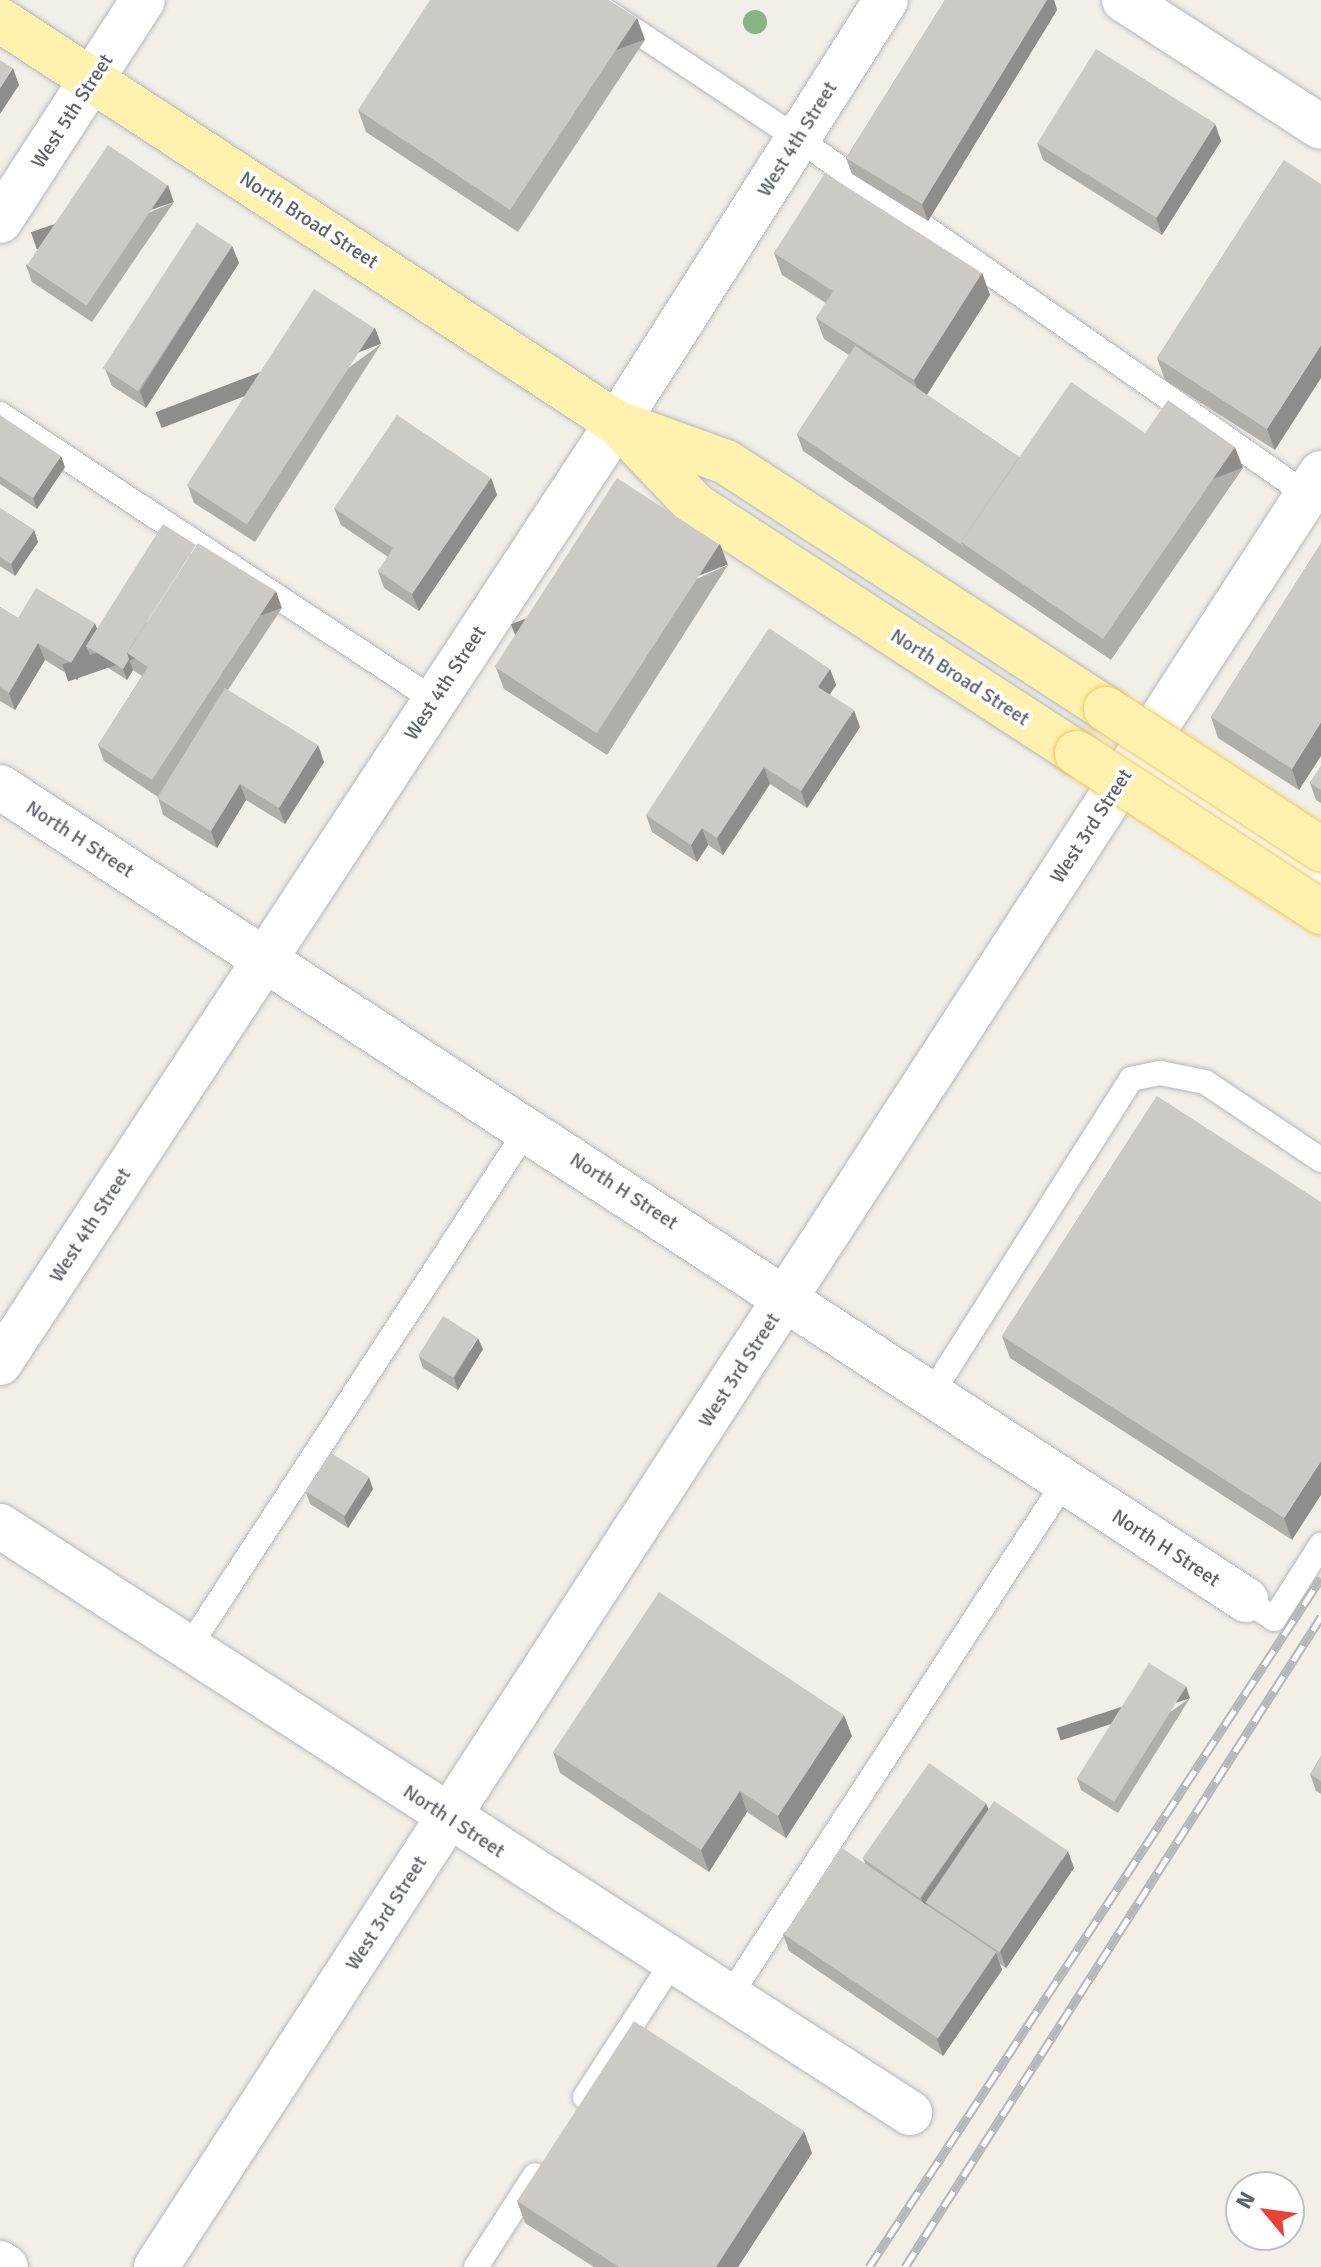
<!DOCTYPE html>
<style>
body{margin:0}
#map{position:relative;width:1321px;height:2267px;overflow:hidden;background:#f1efe8;font-family:Signika,sans-serif}
div>[style]{position:absolute}
.roads{filter:drop-shadow(0 0 2px #b5b8bc) drop-shadow(0 0 2px #b5b8bc)}
.lane>*{height:24px;margin:-12px;padding:0 12px;transform-origin:12px;border-radius:12px;background:#fff}
.street>*{height:44px;margin:-22px;padding:0 22px;transform-origin:22px;border-radius:22px;background:#fff}
.secondary>*{height:44px;margin:-22px;padding:0 22px;transform-origin:22px;border-radius:22px;background:#fff}
.primary>*{height:44px;margin:-22px;padding:0 22px;transform-origin:22px;border-radius:22px;background:#fff2af}
.rail>*{height:9px;margin-top:-4.5px;transform-origin:0;background:repeating-linear-gradient(90deg,#fff 0 18px,#b6b7b8 0 36px);box-sizing:border-box;border-block:2px solid #b6b7b8}
.bridges{filter:drop-shadow(0 0 2px #f2c960) drop-shadow(0 0 2px #f2c960)}
.primary-bridge>*{height:44px;margin:-22px;padding:0 22px;transform-origin:22px;border-radius:22px;background:#fff2af}
.trees>*{width:24px;height:24px;margin:-12px;border-radius:50%;background:#89b387}
.wall>*{inset:0;background:#afaea9}
.shaded-wall>*{inset:0;background:#8f8d8a;transform-origin:0 0}
.building>*{inset:0;background:#cccac5;transform-origin:0 0}
span{translate:-50% -50%;white-space:nowrap;text-align:center;line-height:1.15;-webkit-text-stroke:7px #fff;paint-order:stroke}
.street-label{font-size:20px;color:#5f6368}
.north{position:absolute;left:1225px;top:2171px;width:80px;height:80px;box-sizing:border-box;background:#fff;border:2px solid #bfc1c3;border-radius:50%;rotate:299deg;font-size:22px;font-weight:700;line-height:32px;text-align:center;color:#5f6368}
.north::after{content:'';display:block;margin:auto;width:28px;height:36px;background:#ea4335;clip-path:polygon(50% 0,100% 100%,50% 72%,0 100%)}
</style>
<div id="map">
<div class="roads">
<div class="lane">
<i style="left:589px;top:0;width:250px;rotate:33.6deg"></i>
<i style="left:797px;top:138px;width:633px;rotate:34.97deg"></i>
<i style="left:0;top:414px;width:520px;rotate:33.38deg"></i>
<i style="left:1134px;top:759px;width:223px;rotate:32.9deg"></i>
<i style="left:932px;top:1393px;width:372px;rotate:-57.6deg"></i>
<i style="left:1131px;top:1079px;width:30px;rotate:-12deg"></i>
<i style="left:1160px;top:1073px;width:46px;rotate:11.3deg"></i>
<i style="left:1205px;top:1082px;width:140px;rotate:33.9deg"></i>
<i style="left:1246px;top:1600px;width:34px;rotate:34deg"></i>
<i style="left:1274px;top:1619px;width:88px;rotate:-57.6deg"></i>
<i style="left:189px;top:1647px;width:620px;rotate:-56.85deg"></i>
<i style="left:729px;top:1997px;width:616px;rotate:-56.93deg"></i>
<i style="left:585px;top:2097px;width:162px;rotate:-57.1deg"></i>
<i style="left:476px;top:2267px;width:109px;rotate:-57.3deg"></i>
</div>
<div class="street">
<i style="left:1124px;top:0;width:234px;rotate:32.8deg"></i>
<i style="left:0;top:221px;width:263px;rotate:-57.1deg"></i>
<i style="left:617px;top:423px;width:501px;rotate:-57.55deg"></i>
<i style="left:0;top:787px;width:1488px;rotate:33.12deg"></i>
<i style="left:0;top:1526px;width:1083px;rotate:32.82deg"></i>
<i style="left:0;top:2263px;width:7px;rotate:34deg"></i>
<i style="left:156px;top:2267px;width:2139px;rotate:-57deg"></i>
</div>
<div class="secondary">
<i style="left:0;top:1363px;width:1124px;rotate:-56.72deg"></i>
</div>
<div class="primary">
<i style="left:0;top:20px;width:737px;rotate:33.15deg"></i>
<i style="left:617px;top:423px;width:113px;rotate:46.4deg"></i>
<i style="left:695px;top:505px;width:455px;rotate:33deg"></i>
<i style="left:621px;top:424px;width:112px;rotate:19.9deg"></i>
<i style="left:726px;top:462px;width:453px;rotate:33deg"></i>
</div>
</div>
<div class="rail">
<i style="left:869px;top:2267px;width:824px;rotate:-56.73deg"></i>
<i style="left:905px;top:2267px;width:772px;rotate:-57.38deg"></i>
</div>
<div class="bridges">
<div class="primary-bridge">
<i style="left:1106px;top:709px;width:257px;rotate:33.1deg"></i>
<i style="left:1077px;top:753px;width:291px;rotate:33.1deg"></i>
</div>
</div>
<div class="trees">
<i style="left:755px;top:22px"></i>
</div>
<div class="wall">
<i style="clip-path:polygon(945px 0,1054px 0,1057px 10px,928px 221px,852px 174px,846px 158px)"></i>
<i style="clip-path:polygon(637px 18px,645px 40px,518px 232px,366px 132px,358px 110px)"></i>
<i style="clip-path:polygon(1215px 124px,1221px 141px,1162px 235px,1043px 160px,1037px 143px)"></i>
<i style="clip-path:polygon(1284px 160px,1275px 450px,1165px 380px,1157px 358px)"></i>
<i style="clip-path:polygon(174px 202px,92px 322px,32px 282px,26px 265px)"></i>
<i style="clip-path:polygon(232px 246px,239px 263px,146px 408px,112px 386px,105px 369px)"></i>
<i style="clip-path:polygon(774px 253px,982px 273px,990px 295px,927px 395px,1019px 457px,1145px 433px,1243px 468px,1111px 660px,803px 451px,797px 434px,849px 355px,824px 339px,816px 318px,826px 303px,782px 275px)"></i>
<i style="clip-path:polygon(381px 344px,255px 542px,194px 503px,188px 486px)"></i>
<i style="clip-path:polygon(0 415px,65px 467px,37px 509px,0 484px)"></i>
<i style="clip-path:polygon(491px 478px,497px 495px,419px 611px,384px 588px,378px 571px,388px 557px,341px 525px,334px 508px)"></i>
<i style="clip-path:polygon(0 508px,34px 530px,38px 542px,15px 576px,0 566px)"></i>
<i style="clip-path:polygon(1321px 543px,1299px 790px,1218px 738px,1211px 717px)"></i>
<i style="clip-path:polygon(728px 565px,607px 755px,504px 689px,496px 668px)"></i>
<i style="clip-path:polygon(0 607px,18px 618px,97px 628px,282px 608px,228px 690px,324px 762px,285px 824px,246px 800px,217px 848px,163px 815px,158px 797px,104px 761px,98px 745px,142px 676px,133px 670px,127px 680px,91px 657px,77px 680px,45px 660px,15px 710px,0 701px)"></i>
<i style="clip-path:polygon(830px 669px,836px 685px,830px 694px,860px 727px,807px 808px,770px 784px,723px 855px,708px 845px,697px 862px,652px 832px,646px 815px)"></i>
<i style="clip-path:polygon(1321px 766px,1321px 803px,1316px 800px,1310px 783px)"></i>
<i style="clip-path:polygon(1157px 1096px,1292px 1540px,1010px 1358px,1002px 1336px)"></i>
<i style="clip-path:polygon(483px 1349px,458px 1390px,423px 1368px,419px 1356px)"></i>
<i style="clip-path:polygon(373px 1489px,348px 1528px,310px 1504px,306px 1492px)"></i>
<i style="clip-path:polygon(1190px 1698px,1118px 1813px,1081px 1790px,1077px 1778px)"></i>
<i style="clip-path:polygon(852px 1736px,786px 1838px,747px 1812px,709px 1872px,560px 1773px,553px 1752px)"></i>
<i style="clip-path:polygon(1321px 1756px,1321px 1794px,1316px 1791px,1310px 1774px)"></i>
<i style="clip-path:polygon(989px 1809px,1074px 1868px,1006px 1968px,1000px 1964px,1002px 1970px,943px 2056px,789px 1951px,783px 1934px,865px 1863px,863px 1858px)"></i>
<i style="clip-path:polygon(812px 2153px,738px 2267px,594px 2267px,525px 2223px,517px 2201px)"></i>
</div>
<div class="shaded-wall">
<i style="clip-path:polygon(1047px 0,1054px 0,1057px 10px,928px 221px,922px 204px)"></i>
<i style="left:637px;top:18px;width:23px;height:230px;rotate:70deg"></i>
<i style="clip-path:polygon(13px 68px,19px 85px,0 114px,0 88px)"></i>
<i style="clip-path:polygon(1215px 124px,1221px 141px,1162px 235px,1156px 218px)"></i>
<i style="left:168px;top:185px;width:18px;height:145px;rotate:71deg"></i>
<i style="clip-path:polygon(232px 246px,239px 263px,146px 408px,140px 391px)"></i>
<i style="clip-path:polygon(982px 273px,990px 295px,922px 402px,914px 380px)"></i>
<i style="left:375px;top:328px;width:17px;height:235px;rotate:69deg"></i>
<i style="clip-path:polygon(1321px 345px,1321px 378px,1275px 450px,1267px 429px)"></i>
<i style="left:1235px;top:447px;width:22px;height:233px;rotate:69deg"></i>
<i style="clip-path:polygon(61px 456px,65px 467px,37px 509px,33px 498px)"></i>
<i style="clip-path:polygon(491px 478px,497px 495px,419px 611px,412px 594px)"></i>
<i style="clip-path:polygon(34px 530px,38px 542px,15px 576px,11px 564px)"></i>
<i style="left:720px;top:544px;width:22px;height:224px;rotate:69deg"></i>
<i style="left:276px;top:591px;width:18px;height:226px;rotate:71deg"></i>
<i style="clip-path:polygon(95px 623px,101px 640px,86px 646px,91px 657px,77px 680px,71px 663px)"></i>
<i style="clip-path:polygon(38px 643px,45px 660px,15px 710px,9px 693px)"></i>
<i style="clip-path:polygon(129px 659px,133px 670px,127px 680px,123px 669px)"></i>
<i style="clip-path:polygon(830px 669px,836px 685px,824px 703px,818px 687px)"></i>
<i style="clip-path:polygon(854px 710px,860px 727px,807px 808px,801px 791px)"></i>
<i style="clip-path:polygon(1321px 722px,1321px 756px,1299px 790px,1292px 769px)"></i>
<i style="clip-path:polygon(318px 745px,324px 762px,285px 824px,279px 808px)"></i>
<i style="clip-path:polygon(764px 767px,770px 784px,723px 855px,717px 838px)"></i>
<i style="clip-path:polygon(240px 784px,246px 800px,217px 848px,211px 831px)"></i>
<i style="clip-path:polygon(702px 828px,708px 845px,697px 862px,691px 845px)"></i>
<i style="clip-path:polygon(478px 1338px,483px 1349px,458px 1390px,454px 1378px)"></i>
<i style="clip-path:polygon(1321px 1461px,1321px 1495px,1292px 1540px,1284px 1518px)"></i>
<i style="clip-path:polygon(369px 1477px,373px 1489px,348px 1528px,344px 1517px)"></i>
<i style="left:1186px;top:1686px;width:13px;height:136px;rotate:72deg"></i>
<i style="clip-path:polygon(844px 1715px,852px 1736px,786px 1838px,778px 1816px)"></i>
<i style="clip-path:polygon(740px 1791px,747px 1812px,709px 1872px,701px 1850px)"></i>
<i style="clip-path:polygon(986px 1803px,992px 1819px,926px 1902px,930px 1911px,927px 1915px,921px 1898px)"></i>
<i style="clip-path:polygon(1068px 1851px,1074px 1868px,1006px 1968px,1000px 1951px)"></i>
<i style="clip-path:polygon(996px 1953px,1002px 1970px,943px 2056px,937px 2039px)"></i>
<i style="clip-path:polygon(804px 2131px,812px 2153px,738px 2267px,716px 2267px)"></i>
</div>
<div class="building">
<i style="clip-path:polygon(430px 0,609px 0,637px 18px,510px 210px,358px 110px)"></i>
<i style="clip-path:polygon(945px 0,1047px 0,922px 204px,846px 158px)"></i>
<i style="left:1096px;top:49px;width:141px;height:111px;rotate:32deg"></i>
<i style="clip-path:polygon(0 60px,13px 68px,0 88px)"></i>
<i style="left:108px;top:145px;width:72px;height:145px;rotate:34deg"></i>
<i style="clip-path:polygon(1284px 160px,1321px 184px,1321px 345px,1267px 429px,1157px 358px)"></i>
<i style="clip-path:polygon(825px 173px,982px 273px,914px 380px,816px 318px,833px 291px,774px 253px)"></i>
<i style="left:197px;top:223px;width:42px;height:173px;rotate:33deg"></i>
<i style="left:314px;top:289px;width:72px;height:234px;rotate:33deg"></i>
<i style="clip-path:polygon(855px 346px,1019px 457px,961px 542px,963px 546px,797px 434px)"></i>
<i style="clip-path:polygon(1071px 382px,1145px 433px,1168px 400px,1235px 447px,1103px 639px,961px 542px)"></i>
<i style="clip-path:polygon(0 415px,61px 456px,33px 498px,0 476px)"></i>
<i style="clip-path:polygon(397px 415px,491px 478px,412px 594px,378px 571px,393px 548px,334px 508px)"></i>
<i style="left:617px;top:478px;width:122px;height:225px;rotate:33deg"></i>
<i style="clip-path:polygon(0 508px,34px 530px,11px 564px,0 557px)"></i>
<i style="clip-path:polygon(163px 524px,196px 545px,127px 653px,129px 659px,123px 669px,86px 646px)"></i>
<i style="clip-path:polygon(198px 543px,276px 591px,152px 780px,98px 745px,148px 667px,127px 653px)"></i>
<i style="clip-path:polygon(1321px 543px,1321px 722px,1292px 769px,1211px 717px)"></i>
<i style="clip-path:polygon(36px 588px,95px 623px,71px 663px,38px 643px,9px 693px,0 687px,0 607px,18px 618px)"></i>
<i style="clip-path:polygon(769px 628px,830px 669px,818px 687px,854px 710px,801px 791px,764px 767px,717px 838px,702px 828px,691px 845px,646px 815px)"></i>
<i style="clip-path:polygon(225px 688px,318px 745px,279px 808px,240px 784px,211px 831px,157px 798px)"></i>
<i style="clip-path:polygon(1321px 766px,1321px 790px,1310px 783px)"></i>
<i style="clip-path:polygon(1157px 1096px,1321px 1202px,1321px 1461px,1284px 1518px,1002px 1336px)"></i>
<i style="left:443px;top:1316px;width:41px;height:47px;rotate:32deg"></i>
<i style="left:331px;top:1453px;width:45px;height:46px;rotate:32deg"></i>
<i style="clip-path:polygon(659px 1592px,844px 1715px,778px 1816px,740px 1791px,701px 1850px,553px 1752px)"></i>
<i style="left:1149px;top:1663px;width:44px;height:136px;rotate:32deg"></i>
<i style="clip-path:polygon(1321px 1756px,1321px 1781px,1310px 1774px)"></i>
<i style="left:929px;top:1763px;width:70px;height:116px;rotate:35deg"></i>
<i style="left:994px;top:1801px;width:89px;height:122px;rotate:34deg"></i>
<i style="left:842px;top:1848px;width:186px;height:104px;rotate:34deg"></i>
<i style="clip-path:polygon(634px 2021px,804px 2131px,716px 2267px,619px 2267px,517px 2201px)"></i>
</div>
<div class="street-label">
<span style="left:72px;top:111px;rotate:-57deg">West 5th Street</span>
<span style="left:797px;top:139px;rotate:-58deg">West 4th Street</span>
<span style="left:309px;top:220px;rotate:33deg">North Broad Street</span>
<span style="left:960px;top:677px;rotate:33deg">North Broad Street</span>
<span style="left:445px;top:683px;rotate:-57deg">West 4th Street</span>
<span style="left:1091px;top:826px;rotate:-57deg">West 3rd Street</span>
<span style="left:80px;top:839px;rotate:33deg">North H Street</span>
<span style="left:624px;top:1191px;rotate:33deg">North H Street</span>
<span style="left:90px;top:1225px;rotate:-57deg">West 4th Street</span>
<span style="left:739px;top:1370px;rotate:-57deg">West 3rd Street</span>
<span style="left:1166px;top:1548px;rotate:33deg">North H Street</span>
<span style="left:454px;top:1821px;rotate:33deg">North I Street</span>
<span style="left:386px;top:1913px;rotate:-57deg">West 3rd Street</span>
</div>
<div class="north">N</div>
</div>
